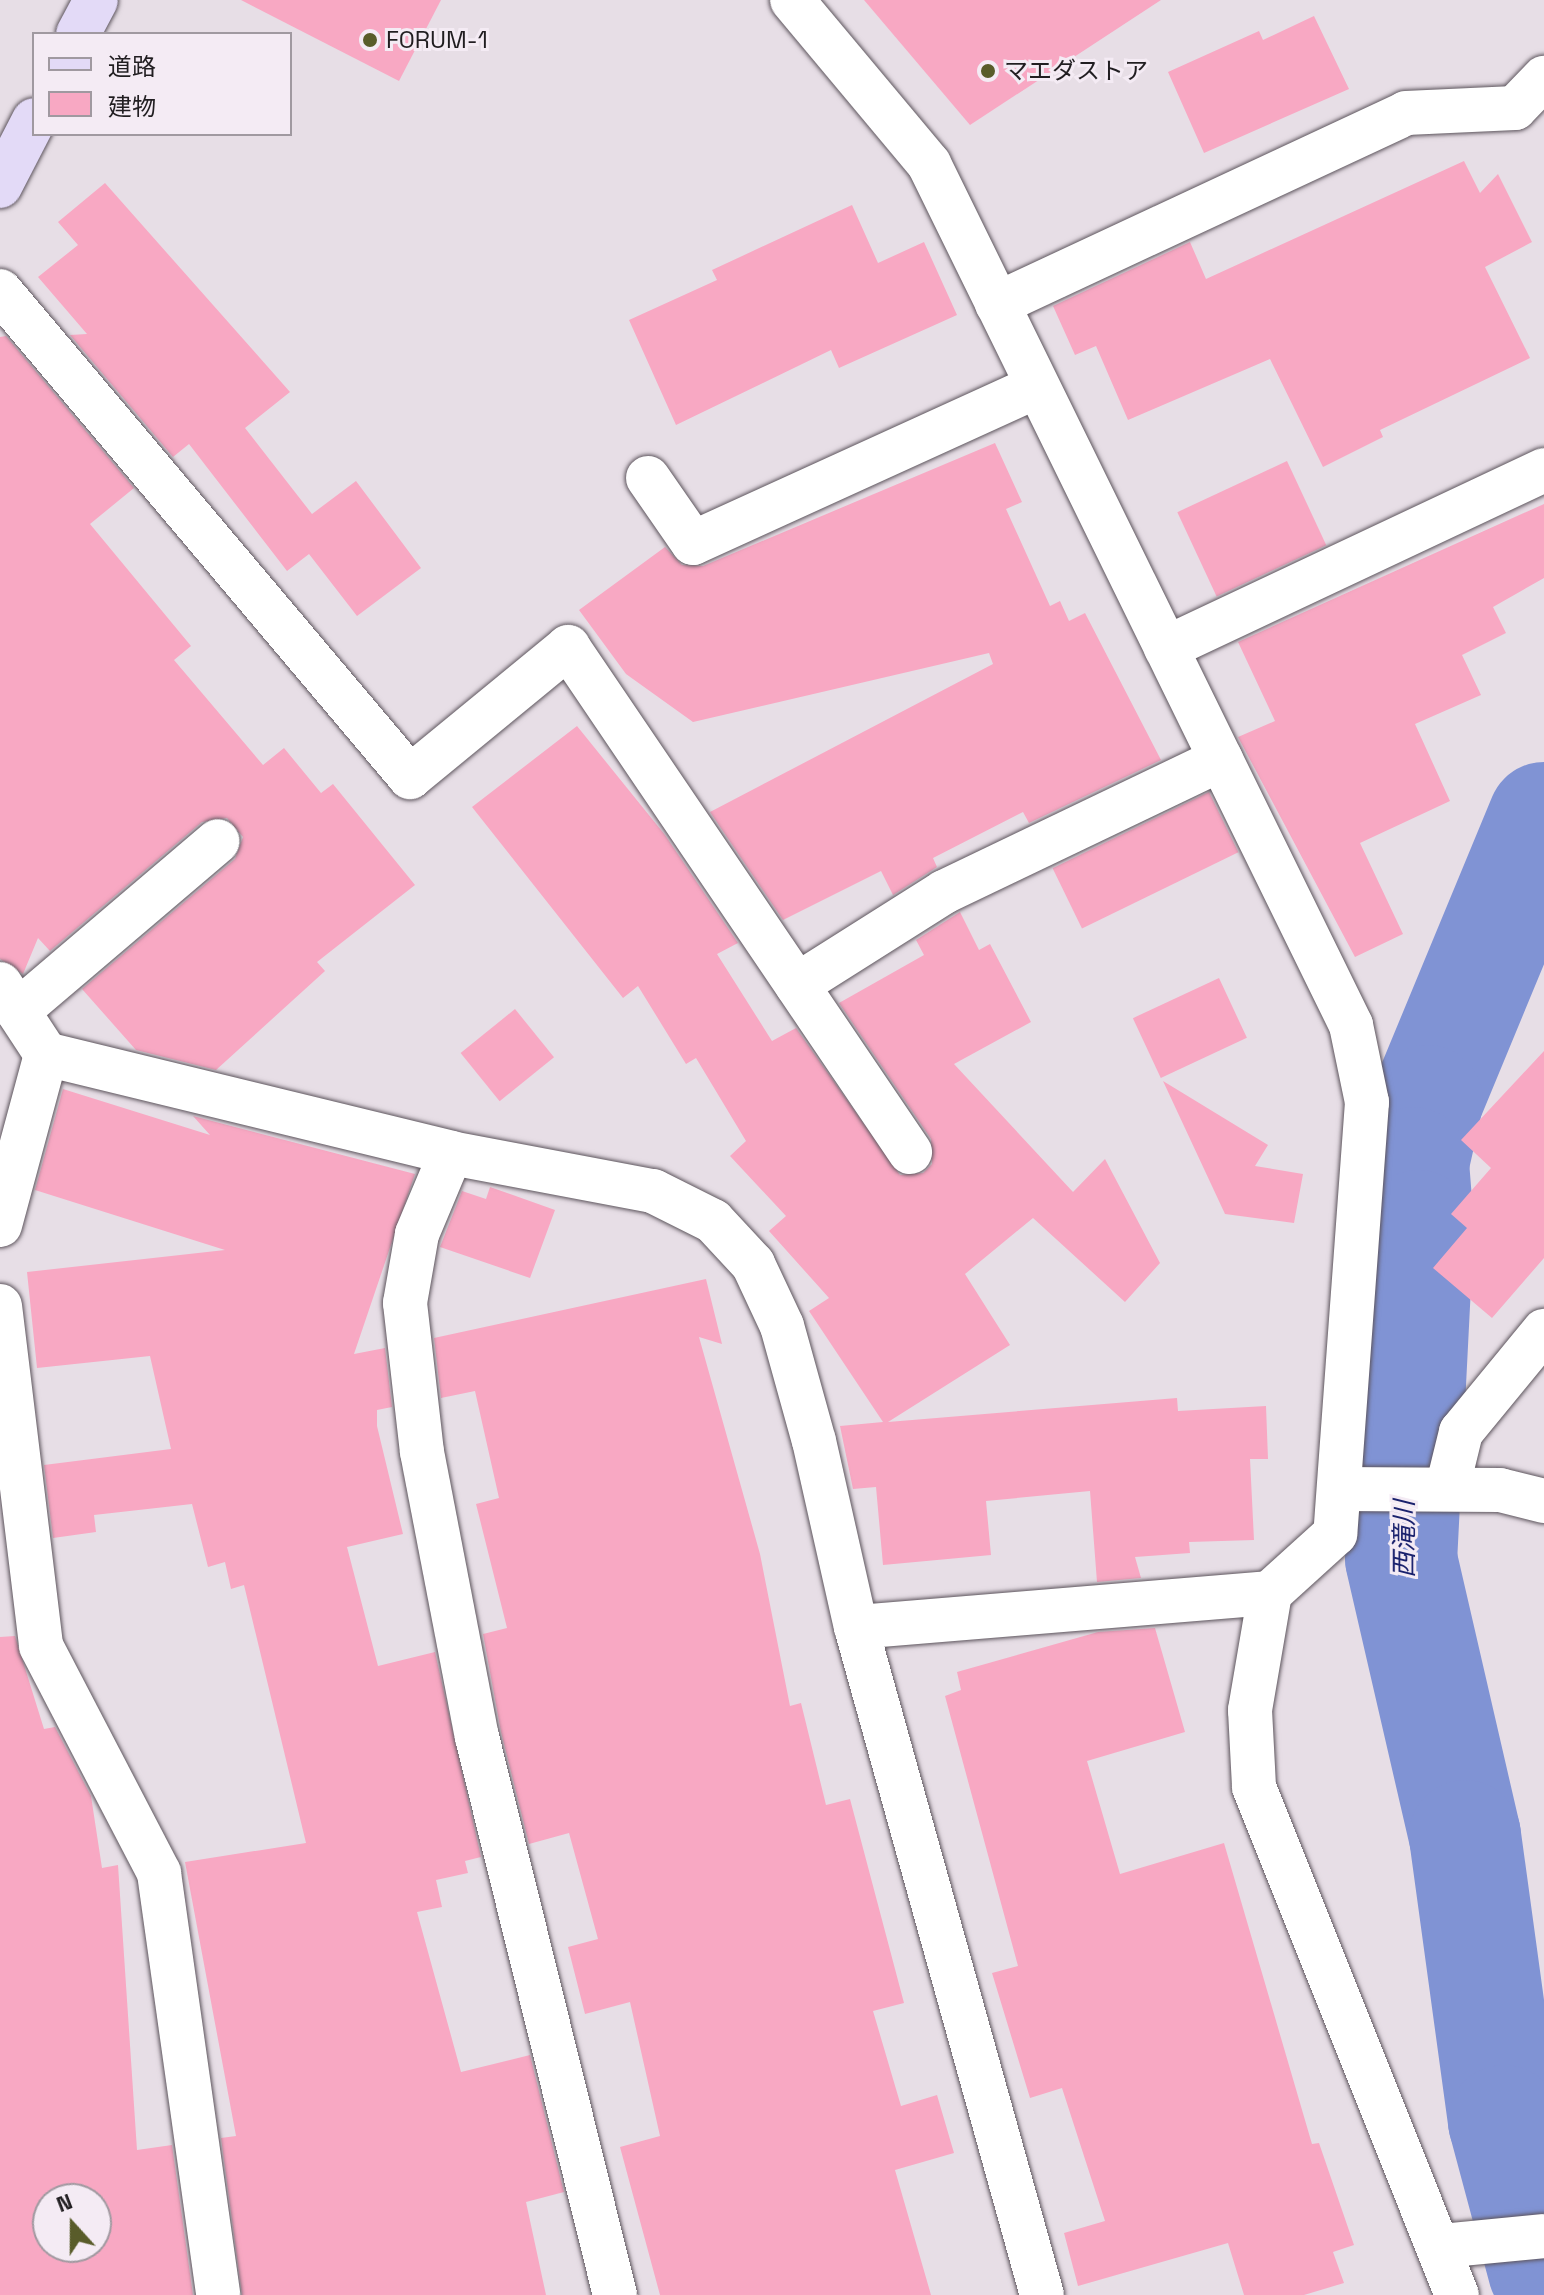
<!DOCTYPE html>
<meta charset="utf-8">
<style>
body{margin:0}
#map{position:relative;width:1544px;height:2295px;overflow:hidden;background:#e7dee6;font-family:"Space Grotesk","Noto Sans JP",sans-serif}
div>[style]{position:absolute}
.river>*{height:112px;margin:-56px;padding:0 56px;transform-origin:56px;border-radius:56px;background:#8093d4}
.building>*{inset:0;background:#f8a8c3;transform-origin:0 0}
.roads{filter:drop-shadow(0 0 2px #5d555d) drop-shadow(0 0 2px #5d555d)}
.minor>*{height:44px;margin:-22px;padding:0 22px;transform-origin:22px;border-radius:22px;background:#fff}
.major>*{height:44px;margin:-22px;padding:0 22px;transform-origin:22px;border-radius:22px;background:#e3daf7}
.dots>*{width:22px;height:22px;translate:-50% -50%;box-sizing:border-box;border:4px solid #f4ebf4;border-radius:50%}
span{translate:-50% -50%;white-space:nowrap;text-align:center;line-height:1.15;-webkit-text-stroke:6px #f4ebf4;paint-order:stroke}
.poi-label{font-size:24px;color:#211e21}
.left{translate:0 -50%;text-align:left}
.water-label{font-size:26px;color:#18206c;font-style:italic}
.legend{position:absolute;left:32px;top:32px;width:260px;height:104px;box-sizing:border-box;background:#f4ebf4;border:2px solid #a099a0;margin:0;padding:10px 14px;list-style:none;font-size:24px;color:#211e21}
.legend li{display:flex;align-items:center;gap:16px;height:40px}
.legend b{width:40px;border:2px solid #a099a0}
.north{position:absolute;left:32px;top:2183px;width:80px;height:80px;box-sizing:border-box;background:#f4ebf4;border:2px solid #a099a0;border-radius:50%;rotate:339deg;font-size:22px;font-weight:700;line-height:32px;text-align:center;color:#211e21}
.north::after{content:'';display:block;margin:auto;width:28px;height:36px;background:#595c2a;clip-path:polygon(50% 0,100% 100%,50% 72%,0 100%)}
</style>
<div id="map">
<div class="river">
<i style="left:1544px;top:818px;width:306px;rotate:112.5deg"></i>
<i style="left:1427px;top:1101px;width:64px;rotate:102.7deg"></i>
<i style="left:1413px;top:1163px;width:63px;rotate:85.5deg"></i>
<i style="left:1418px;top:1226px;width:333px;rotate:92.9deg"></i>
<i style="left:1401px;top:1559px;width:284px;rotate:77deg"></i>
<i style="left:1465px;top:1836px;width:288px;rotate:82.2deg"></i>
<i style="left:1504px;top:2121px;width:154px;rotate:75deg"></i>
</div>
<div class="building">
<i style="clip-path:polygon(241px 0,441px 0,399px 81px)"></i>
<i style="clip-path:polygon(864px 0,1161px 0,970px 125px)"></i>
<i style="clip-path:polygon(1314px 16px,1349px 89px,1204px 153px,1168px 72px,1259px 31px,1263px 40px)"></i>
<i style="clip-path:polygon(1464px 161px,1480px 193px,1498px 174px,1532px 242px,1485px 267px,1530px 358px,1380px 430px,1383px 437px,1323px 467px,1270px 359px,1128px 420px,1096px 346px,1075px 355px,1053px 306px,1190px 242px,1206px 279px)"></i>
<i style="clip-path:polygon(105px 183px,290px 392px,245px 428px,312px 514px,356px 481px,421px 568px,357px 616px,309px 554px,287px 571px,189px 444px,173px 457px,70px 335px,87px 334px,38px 277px,78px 245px,58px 222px)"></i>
<i style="clip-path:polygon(852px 205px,878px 263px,924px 242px,957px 315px,839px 368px,831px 350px,676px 425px,629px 320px,717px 280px,712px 270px)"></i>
<i style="clip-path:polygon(6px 336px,134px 488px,90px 524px,191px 646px,174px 660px,263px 765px,284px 748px,321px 793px,333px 784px,415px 885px,317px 962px,325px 971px,216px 1070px,136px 1050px,82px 989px,235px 859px,243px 837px,227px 818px,202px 822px,50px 951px,38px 938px,23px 974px,0 959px,0 337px)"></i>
<i style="clip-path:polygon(995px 443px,1022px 502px,1006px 509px,1050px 606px,1060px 601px,1069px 621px,1085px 613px,1161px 760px,1029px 823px,1023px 812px,933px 858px,937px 867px,893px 895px,881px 871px,783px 920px,710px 812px,993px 664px,989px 653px,693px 722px,626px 674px,579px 610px,665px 547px,682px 565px,703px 566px)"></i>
<i style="left:1287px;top:461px;width:93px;height:121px;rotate:65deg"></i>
<i style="clip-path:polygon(1544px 504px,1544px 578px,1493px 607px,1506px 633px,1462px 655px,1481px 695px,1415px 724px,1450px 801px,1360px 843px,1403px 934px,1355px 957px,1238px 737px,1275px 721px,1238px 642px)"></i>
<i style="clip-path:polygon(577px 726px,665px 835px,738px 943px,717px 954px,772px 1041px,796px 1028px,900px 1175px,923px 1173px,932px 1164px,931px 1139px,839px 1003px,924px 955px,916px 940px,960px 912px,979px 950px,990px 944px,1031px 1022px,954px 1064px,1073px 1192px,1105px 1159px,1160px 1263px,1125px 1302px,1033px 1218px,965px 1274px,1010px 1345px,888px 1422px,1177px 1398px,1178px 1411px,1266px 1406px,1268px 1459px,1250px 1459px,1254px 1540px,1189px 1542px,1190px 1553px,1135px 1557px,1141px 1578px,1097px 1582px,1090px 1491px,986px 1501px,991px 1555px,883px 1565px,876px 1487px,853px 1489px,840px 1426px,883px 1422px,809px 1311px,829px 1298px,769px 1231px,786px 1216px,730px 1156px,746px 1141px,696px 1058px,686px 1064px,638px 986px,623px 998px,472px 807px)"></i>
<i style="left:1209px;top:792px;width:67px;height:174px;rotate:64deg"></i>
<i style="left:1219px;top:978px;width:66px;height:95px;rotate:65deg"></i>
<i style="left:515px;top:1009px;width:62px;height:70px;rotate:51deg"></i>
<i style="clip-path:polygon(1544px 1051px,1544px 1258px,1492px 1318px,1433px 1268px,1467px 1228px,1451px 1214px,1491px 1168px,1461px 1140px)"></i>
<i style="clip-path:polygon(1163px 1081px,1268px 1145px,1255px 1166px,1303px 1174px,1294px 1223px,1225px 1214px)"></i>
<i style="clip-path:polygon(63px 1089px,210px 1135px,193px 1116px,415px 1174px,354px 1354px,385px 1348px,392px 1407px,377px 1410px,377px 1426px,403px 1534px,347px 1547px,378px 1666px,435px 1652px,481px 1857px,465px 1861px,468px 1873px,436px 1880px,442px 1907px,417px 1912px,461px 2072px,530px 2055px,564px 2192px,526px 2202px,546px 2295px,242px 2295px,221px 2138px,236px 2136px,185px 1862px,306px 1843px,244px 1585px,231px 1589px,225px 1562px,208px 1567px,192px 1504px,94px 1515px,96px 1532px,53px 1538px,44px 1465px,171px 1449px,150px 1356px,37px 1368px,27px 1272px,225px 1250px,35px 1190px)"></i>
<i style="clip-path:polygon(490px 1187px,555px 1210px,530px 1278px,440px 1247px,462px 1191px,486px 1199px)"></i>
<i style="clip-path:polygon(706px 1279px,722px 1344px,699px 1337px,760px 1554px,790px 1706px,801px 1703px,826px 1805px,850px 1799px,904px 2003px,873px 2011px,901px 2106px,937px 2095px,954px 2153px,895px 2170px,931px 2295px,660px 2295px,620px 2147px,660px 2136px,630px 2002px,585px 2014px,568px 1947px,598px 1939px,569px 1833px,529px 1844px,501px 1732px,483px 1634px,507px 1628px,476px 1504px,499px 1498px,475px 1391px,441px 1398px,434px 1338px)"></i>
<i style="clip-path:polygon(1155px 1628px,1185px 1732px,1087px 1761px,1120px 1874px,1224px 1843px,1312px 2144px,1319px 2143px,1354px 2245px,1333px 2252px,1344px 2283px,1304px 2295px,1244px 2295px,1228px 2243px,1078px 2286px,1064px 2233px,1105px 2221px,1062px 2088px,1030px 2098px,992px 1973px,1018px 1966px,945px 1696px,961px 1690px,957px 1672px,1098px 1632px)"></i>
<i style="clip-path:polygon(evenodd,15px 1636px,44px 1729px,55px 1727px,91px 1796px,102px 1868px,118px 1865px,137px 2150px,172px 2145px,193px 2295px,0 2295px,0 1637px,15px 1636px,48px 2199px,96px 2199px,96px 2247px,48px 2247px,48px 2199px)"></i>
</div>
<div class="roads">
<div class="minor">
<i style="left:792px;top:0;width:214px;rotate:50.1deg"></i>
<i style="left:929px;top:164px;width:959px;rotate:63.89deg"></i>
<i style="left:1351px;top:1025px;width:79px;rotate:78.3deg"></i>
<i style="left:1367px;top:1102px;width:433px;rotate:94.2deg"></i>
<i style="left:1335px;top:1534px;width:88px;rotate:137.8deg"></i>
<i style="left:1270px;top:1593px;width:415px;rotate:175.3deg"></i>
<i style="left:0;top:291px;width:636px;rotate:49.85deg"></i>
<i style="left:410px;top:777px;width:205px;rotate:-39.4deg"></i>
<i style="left:568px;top:647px;width:610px;rotate:55.89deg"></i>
<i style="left:997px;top:304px;width:451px;rotate:-25deg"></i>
<i style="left:1406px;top:113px;width:109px;rotate:-2.6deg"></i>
<i style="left:1515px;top:108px;width:42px;rotate:-46deg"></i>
<i style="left:648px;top:478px;width:79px;rotate:55.3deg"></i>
<i style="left:693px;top:543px;width:377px;rotate:-24.5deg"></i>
<i style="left:1166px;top:648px;width:418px;rotate:-25.2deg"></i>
<i style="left:0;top:984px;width:84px;rotate:56.7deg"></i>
<i style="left:46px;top:1054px;width:417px;rotate:13.7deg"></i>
<i style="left:451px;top:1153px;width:206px;rotate:10.7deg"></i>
<i style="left:653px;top:1191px;width:67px;rotate:26.6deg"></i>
<i style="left:713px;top:1221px;width:59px;rotate:47.1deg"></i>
<i style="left:753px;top:1264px;width:68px;rotate:64.9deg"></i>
<i style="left:782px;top:1326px;width:119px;rotate:74.5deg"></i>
<i style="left:814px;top:1441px;width:191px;rotate:77.3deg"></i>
<i style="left:856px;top:1627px;width:693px;rotate:74.44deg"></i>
<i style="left:797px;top:985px;width:174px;rotate:-32.3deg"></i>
<i style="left:944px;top:892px;width:307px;rotate:-25.6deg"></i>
<i style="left:18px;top:1011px;width:262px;rotate:-40.4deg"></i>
<i style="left:451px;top:1153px;width:88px;rotate:112.8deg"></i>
<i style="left:417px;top:1234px;width:70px;rotate:99.9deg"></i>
<i style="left:405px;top:1303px;width:150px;rotate:83.5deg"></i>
<i style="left:422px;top:1452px;width:290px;rotate:79.1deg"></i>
<i style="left:477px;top:1737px;width:575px;rotate:76.11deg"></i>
<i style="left:0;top:1225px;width:177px;rotate:-74.9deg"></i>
<i style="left:0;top:1306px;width:342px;rotate:83.1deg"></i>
<i style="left:41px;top:1646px;width:256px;rotate:62.5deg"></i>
<i style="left:159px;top:1873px;width:426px;rotate:82deg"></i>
<i style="left:1339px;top:1489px;width:161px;rotate:0.4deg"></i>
<i style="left:1500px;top:1490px;width:45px;rotate:14deg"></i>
<i style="left:1447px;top:1489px;width:59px;rotate:-76.2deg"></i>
<i style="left:1461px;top:1432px;width:131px;rotate:-50.6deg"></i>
<i style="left:1270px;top:1593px;width:119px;rotate:99.7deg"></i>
<i style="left:1250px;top:1710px;width:77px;rotate:87deg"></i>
<i style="left:1254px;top:1787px;width:547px;rotate:68.22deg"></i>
<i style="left:1441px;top:2246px;width:103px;rotate:-5.5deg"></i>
</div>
<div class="major">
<i style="left:78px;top:34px;width:38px;rotate:-62deg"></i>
<i style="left:0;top:186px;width:74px;rotate:-62.7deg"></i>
</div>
</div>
<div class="dots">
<i style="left:370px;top:40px;background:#595c2a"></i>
<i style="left:988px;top:71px;background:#595c2a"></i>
</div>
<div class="poi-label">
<span class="left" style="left:386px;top:40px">FORUM-1</span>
<span class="left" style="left:1004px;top:71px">マエダストア</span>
</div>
<div class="water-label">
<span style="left:1405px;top:1539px;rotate:-90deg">西滝川</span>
</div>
<ul class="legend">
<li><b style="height:10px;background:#e3daf7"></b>道路</li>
<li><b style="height:22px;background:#f8a8c3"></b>建物</li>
</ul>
<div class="north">N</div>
</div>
